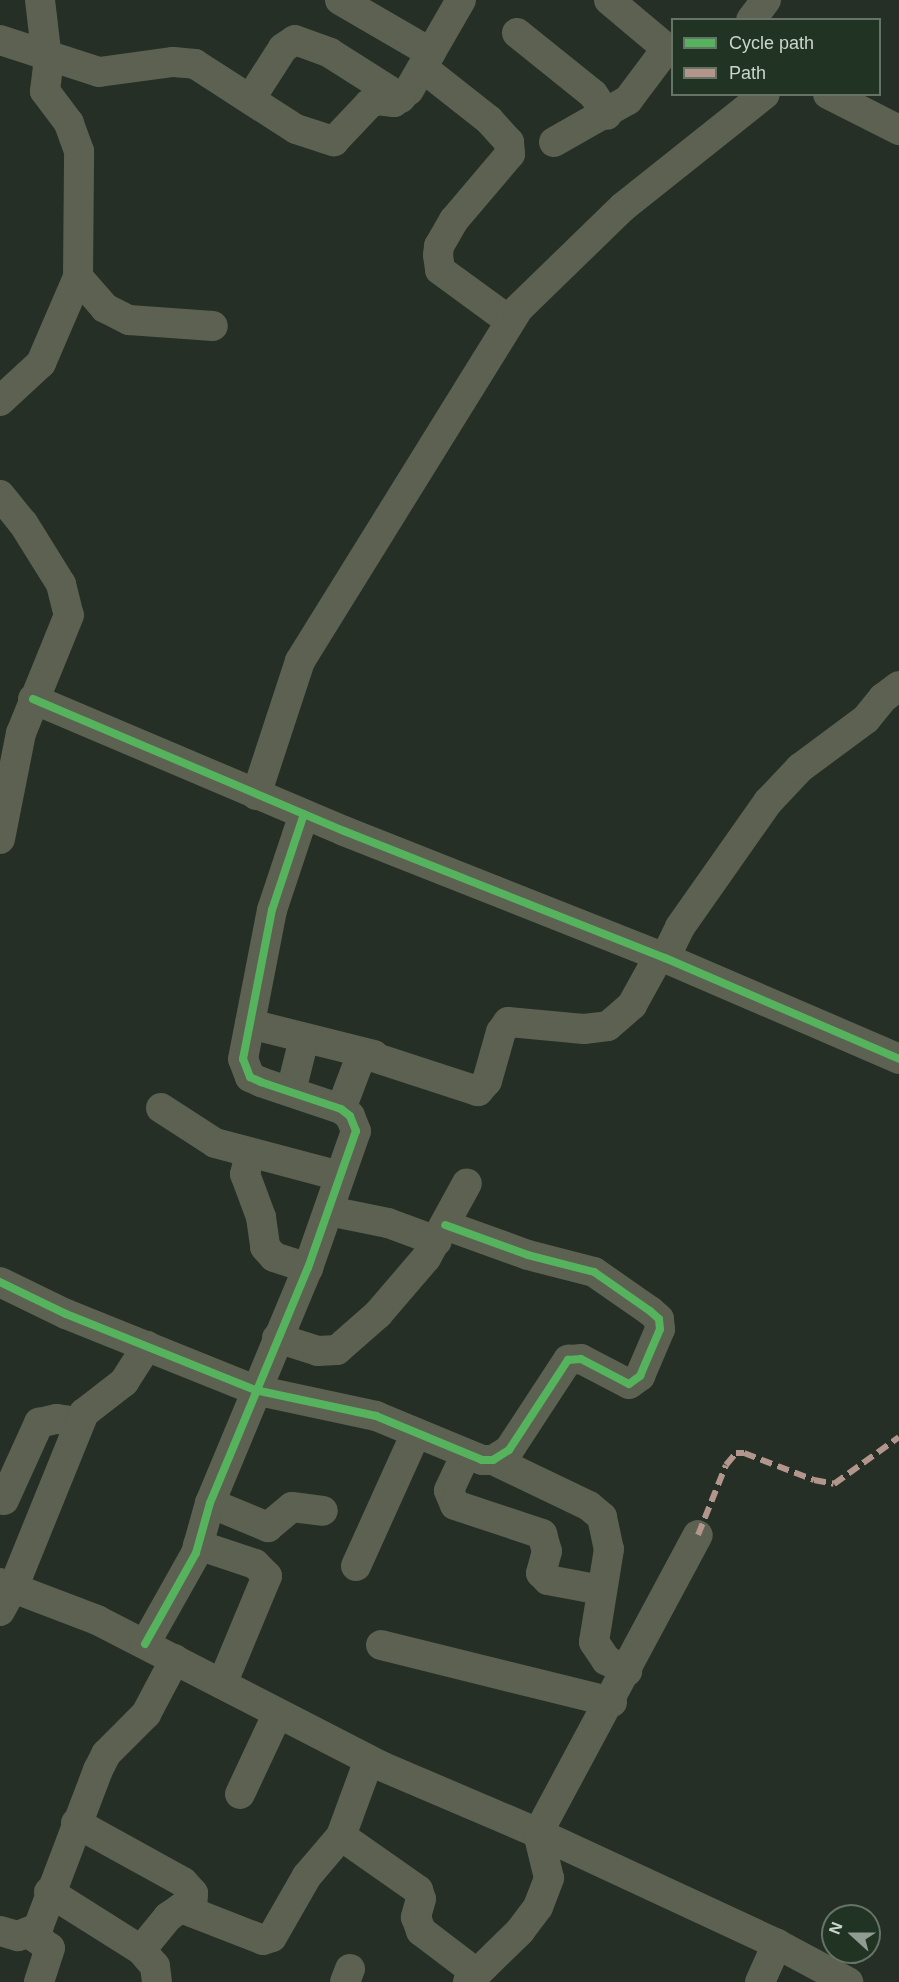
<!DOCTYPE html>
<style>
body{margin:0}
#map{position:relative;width:899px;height:1982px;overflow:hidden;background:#252f26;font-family:Helvetica,sans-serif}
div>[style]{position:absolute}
.minor>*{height:30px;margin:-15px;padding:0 15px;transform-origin:15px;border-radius:15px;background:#5c6151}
.quiet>*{height:6px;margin-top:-3px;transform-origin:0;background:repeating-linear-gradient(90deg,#b2968c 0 12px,transparent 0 18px)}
.cycleway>*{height:8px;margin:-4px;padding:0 4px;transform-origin:4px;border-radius:4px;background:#56b35d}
span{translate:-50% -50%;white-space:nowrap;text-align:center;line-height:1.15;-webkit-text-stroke:6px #213323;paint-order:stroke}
.legend{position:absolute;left:671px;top:18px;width:210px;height:78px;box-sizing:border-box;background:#213323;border:2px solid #657466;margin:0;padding:8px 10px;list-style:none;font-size:18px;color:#cad5cb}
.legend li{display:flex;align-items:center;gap:12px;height:30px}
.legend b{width:30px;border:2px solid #657466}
.north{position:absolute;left:821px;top:1904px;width:60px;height:60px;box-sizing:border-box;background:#213323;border:2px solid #657466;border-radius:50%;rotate:291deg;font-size:16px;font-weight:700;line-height:24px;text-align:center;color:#cad5cb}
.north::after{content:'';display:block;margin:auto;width:21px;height:27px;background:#909b91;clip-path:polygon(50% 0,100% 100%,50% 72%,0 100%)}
</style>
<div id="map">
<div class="minor">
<i style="left:340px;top:0;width:105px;rotate:30.2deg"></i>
<i style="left:609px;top:0;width:82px;rotate:40.1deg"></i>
<i style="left:751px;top:20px;width:25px;rotate:-53deg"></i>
<i style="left:517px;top:33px;width:97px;rotate:38.8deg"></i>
<i style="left:593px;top:94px;width:25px;rotate:56deg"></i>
<i style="left:0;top:40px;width:104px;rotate:17.9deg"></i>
<i style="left:99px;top:72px;width:75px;rotate:-7.7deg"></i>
<i style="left:173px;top:62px;width:22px;rotate:5deg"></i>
<i style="left:195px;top:64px;width:120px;rotate:32.8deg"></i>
<i style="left:296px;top:129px;width:40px;rotate:18deg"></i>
<i style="left:334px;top:141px;width:51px;rotate:-46.6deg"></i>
<i style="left:369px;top:104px;width:9px;rotate:-27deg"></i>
<i style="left:377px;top:100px;width:17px;rotate:7deg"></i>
<i style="left:394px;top:102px;width:19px;rotate:-39deg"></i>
<i style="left:409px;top:90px;width:104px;rotate:-60deg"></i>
<i style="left:423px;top:68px;width:84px;rotate:38.2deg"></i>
<i style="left:489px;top:120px;width:30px;rotate:48deg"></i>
<i style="left:509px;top:142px;width:12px;rotate:85deg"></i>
<i style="left:510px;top:154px;width:87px;rotate:130.3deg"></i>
<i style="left:454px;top:220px;width:30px;rotate:120deg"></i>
<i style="left:439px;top:246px;width:9px;rotate:96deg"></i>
<i style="left:438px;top:255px;width:15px;rotate:82deg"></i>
<i style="left:440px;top:270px;width:87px;rotate:36.1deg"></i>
<i style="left:828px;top:94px;width:80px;rotate:26.9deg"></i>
<i style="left:251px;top:98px;width:59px;rotate:-57.4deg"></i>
<i style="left:283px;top:48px;width:14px;rotate:-34deg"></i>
<i style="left:295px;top:40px;width:37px;rotate:20deg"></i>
<i style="left:330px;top:53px;width:84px;rotate:32.4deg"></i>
<i style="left:554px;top:142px;width:85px;rotate:-29.6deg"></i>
<i style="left:628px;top:100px;width:65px;rotate:-53.1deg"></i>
<i style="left:78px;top:277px;width:41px;rotate:48.9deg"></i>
<i style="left:105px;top:308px;width:27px;rotate:27deg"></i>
<i style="left:129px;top:320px;width:84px;rotate:4.1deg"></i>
<i style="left:0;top:401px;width:56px;rotate:-42.8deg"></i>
<i style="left:41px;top:363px;width:94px;rotate:-66.7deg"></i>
<i style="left:78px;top:277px;width:126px;rotate:-89.5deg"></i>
<i style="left:79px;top:151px;width:30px;rotate:-110deg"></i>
<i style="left:69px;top:123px;width:40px;rotate:-127deg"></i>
<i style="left:45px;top:91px;width:23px;rotate:-83deg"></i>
<i style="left:48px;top:68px;width:68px;rotate:-96.7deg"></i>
<i style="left:0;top:495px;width:36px;rotate:51deg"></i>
<i style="left:23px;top:523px;width:72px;rotate:58.1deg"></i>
<i style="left:61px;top:584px;width:32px;rotate:76deg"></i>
<i style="left:69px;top:615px;width:127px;rotate:112.1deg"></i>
<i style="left:21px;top:733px;width:108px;rotate:101.2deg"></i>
<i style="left:33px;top:699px;width:338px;rotate:23deg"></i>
<i style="left:344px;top:831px;width:345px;rotate:21.6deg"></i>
<i style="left:665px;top:958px;width:255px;rotate:23.3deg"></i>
<i style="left:256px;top:795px;width:141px;rotate:-71.8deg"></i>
<i style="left:300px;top:661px;width:414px;rotate:-58.2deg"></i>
<i style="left:518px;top:309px;width:146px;rotate:-44.2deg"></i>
<i style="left:623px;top:207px;width:181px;rotate:-38.5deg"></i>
<i style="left:665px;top:958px;width:34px;rotate:-64deg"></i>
<i style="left:680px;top:927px;width:153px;rotate:-54.9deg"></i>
<i style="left:768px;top:802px;width:47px;rotate:-46.7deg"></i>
<i style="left:800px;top:768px;width:82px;rotate:-36.6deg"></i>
<i style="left:866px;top:719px;width:27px;rotate:-51deg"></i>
<i style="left:883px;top:698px;width:20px;rotate:-37deg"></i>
<i style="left:250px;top:1024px;width:128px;rotate:14deg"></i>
<i style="left:291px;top:1091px;width:54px;rotate:-76deg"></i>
<i style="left:161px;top:1108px;width:64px;rotate:32.9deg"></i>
<i style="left:215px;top:1143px;width:129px;rotate:14.8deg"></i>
<i style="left:341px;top:1109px;width:48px;rotate:-69.3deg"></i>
<i style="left:358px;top:1064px;width:13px;rotate:-45deg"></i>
<i style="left:367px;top:1055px;width:117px;rotate:18deg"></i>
<i style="left:478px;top:1091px;width:13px;rotate:-48deg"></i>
<i style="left:487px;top:1081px;width:51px;rotate:-74.1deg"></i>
<i style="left:501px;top:1032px;width:12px;rotate:-55deg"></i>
<i style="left:508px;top:1022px;width:76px;rotate:5.3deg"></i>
<i style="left:584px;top:1029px;width:24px;rotate:-7deg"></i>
<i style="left:608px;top:1026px;width:32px;rotate:-41deg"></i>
<i style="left:632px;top:1005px;width:56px;rotate:-61.1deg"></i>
<i style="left:250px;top:1153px;width:22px;rotate:103deg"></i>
<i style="left:245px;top:1174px;width:46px;rotate:69.6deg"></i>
<i style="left:261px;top:1217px;width:30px;rotate:82deg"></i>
<i style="left:265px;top:1247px;width:13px;rotate:48deg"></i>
<i style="left:274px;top:1257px;width:36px;rotate:18deg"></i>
<i style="left:329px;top:1211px;width:60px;rotate:11.5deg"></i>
<i style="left:388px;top:1223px;width:52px;rotate:20.2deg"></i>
<i style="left:0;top:1282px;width:73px;rotate:25.9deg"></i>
<i style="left:66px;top:1314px;width:204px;rotate:21.9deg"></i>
<i style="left:255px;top:1390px;width:124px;rotate:12.1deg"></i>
<i style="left:376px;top:1416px;width:115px;rotate:22.5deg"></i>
<i style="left:482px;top:1460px;width:11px"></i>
<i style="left:493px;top:1460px;width:19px;rotate:-32deg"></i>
<i style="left:509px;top:1450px;width:108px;rotate:-56.8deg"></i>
<i style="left:568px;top:1360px;width:13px;rotate:-4deg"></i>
<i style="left:581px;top:1359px;width:54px;rotate:27.5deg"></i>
<i style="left:629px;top:1384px;width:14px;rotate:-36deg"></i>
<i style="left:640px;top:1376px;width:51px;rotate:-66.9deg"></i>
<i style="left:660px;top:1329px;width:10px;rotate:-96deg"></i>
<i style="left:659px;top:1319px;width:12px;rotate:-138deg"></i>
<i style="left:650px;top:1311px;width:68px;rotate:-145.1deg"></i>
<i style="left:594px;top:1272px;width:68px;rotate:-165.6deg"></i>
<i style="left:528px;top:1255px;width:88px;rotate:-160.1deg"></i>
<i style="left:277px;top:1338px;width:43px;rotate:17.6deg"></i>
<i style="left:318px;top:1351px;width:19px;rotate:-3deg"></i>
<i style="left:337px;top:1350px;width:55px;rotate:-41.3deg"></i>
<i style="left:378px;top:1314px;width:74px;rotate:-49.4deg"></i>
<i style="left:426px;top:1258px;width:85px;rotate:-61.3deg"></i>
<i style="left:465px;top:1456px;width:38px;rotate:115deg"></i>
<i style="left:449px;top:1491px;width:15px;rotate:67deg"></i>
<i style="left:455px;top:1505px;width:92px;rotate:18.4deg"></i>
<i style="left:542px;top:1534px;width:18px;rotate:74deg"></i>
<i style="left:547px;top:1551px;width:23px;rotate:105deg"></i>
<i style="left:541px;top:1573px;width:10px;rotate:45deg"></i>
<i style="left:548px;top:1580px;width:54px;rotate:10.7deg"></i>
<i style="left:493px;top:1460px;width:106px;rotate:25.6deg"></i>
<i style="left:589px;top:1506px;width:17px;rotate:40deg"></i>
<i style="left:602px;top:1517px;width:33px;rotate:78deg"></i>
<i style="left:609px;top:1549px;width:94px;rotate:99.2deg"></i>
<i style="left:594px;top:1642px;width:22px;rotate:56deg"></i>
<i style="left:606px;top:1660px;width:24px;rotate:28deg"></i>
<i style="left:4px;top:1500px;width:85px;rotate:-65.6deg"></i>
<i style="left:39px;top:1423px;width:18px;rotate:-13deg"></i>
<i style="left:57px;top:1419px;width:22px;rotate:8deg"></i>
<i style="left:210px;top:1503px;width:63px;rotate:22.5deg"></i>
<i style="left:268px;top:1527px;width:31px;rotate:-40deg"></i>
<i style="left:292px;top:1507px;width:31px;rotate:7deg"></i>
<i style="left:198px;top:1545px;width:60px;rotate:18.4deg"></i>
<i style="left:255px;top:1564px;width:17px;rotate:45deg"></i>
<i style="left:267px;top:1576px;width:117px;rotate:112.6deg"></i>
<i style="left:356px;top:1566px;width:146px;rotate:-65.7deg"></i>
<i style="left:0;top:1583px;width:104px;rotate:20.9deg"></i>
<i style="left:97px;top:1620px;width:319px;rotate:27.2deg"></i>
<i style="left:381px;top:1766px;width:171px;rotate:23.1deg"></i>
<i style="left:538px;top:1833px;width:264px;rotate:24.9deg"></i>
<i style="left:777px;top:1944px;width:81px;rotate:28.2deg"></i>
<i style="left:0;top:1611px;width:26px;rotate:-61deg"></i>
<i style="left:13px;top:1588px;width:189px;rotate:-67.9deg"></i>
<i style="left:84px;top:1413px;width:51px;rotate:-37.8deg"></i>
<i style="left:124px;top:1382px;width:43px;rotate:-57.4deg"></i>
<i style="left:145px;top:1644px;width:104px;rotate:-60.7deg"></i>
<i style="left:196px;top:1553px;width:52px;rotate:-74.4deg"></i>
<i style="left:210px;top:1503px;width:255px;rotate:-67.4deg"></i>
<i style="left:308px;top:1268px;width:145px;rotate:-70.7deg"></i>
<i style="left:356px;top:1131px;width:16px;rotate:-112deg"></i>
<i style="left:350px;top:1116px;width:11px;rotate:-142deg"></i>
<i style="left:341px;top:1109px;width:84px;rotate:-161.4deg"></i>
<i style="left:261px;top:1082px;width:12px;rotate:-156deg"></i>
<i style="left:250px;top:1077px;width:19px;rotate:-111deg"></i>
<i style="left:243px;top:1059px;width:152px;rotate:-79deg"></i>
<i style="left:272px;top:910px;width:101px;rotate:-71.6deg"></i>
<i style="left:381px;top:1645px;width:238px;rotate:13.9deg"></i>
<i style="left:240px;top:1794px;width:89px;rotate:-64.9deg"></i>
<i style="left:76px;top:1823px;width:122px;rotate:28.9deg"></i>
<i style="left:183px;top:1882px;width:15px;rotate:48deg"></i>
<i style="left:193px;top:1893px;width:19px;rotate:93deg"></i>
<i style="left:341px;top:1836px;width:94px;rotate:35deg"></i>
<i style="left:418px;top:1890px;width:9px;rotate:72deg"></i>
<i style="left:421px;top:1899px;width:19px;rotate:106deg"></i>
<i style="left:416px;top:1917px;width:15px;rotate:70deg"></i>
<i style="left:421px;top:1931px;width:68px;rotate:37.2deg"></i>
<i style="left:49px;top:1892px;width:109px;rotate:32.2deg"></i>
<i style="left:141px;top:1950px;width:21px;rotate:49deg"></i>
<i style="left:155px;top:1966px;width:16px;rotate:83deg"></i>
<i style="left:0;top:1931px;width:19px;rotate:16deg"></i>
<i style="left:18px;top:1936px;width:22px;rotate:-22deg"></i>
<i style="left:38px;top:1928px;width:169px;rotate:-69.2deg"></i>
<i style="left:98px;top:1770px;width:18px;rotate:-63deg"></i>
<i style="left:106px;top:1754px;width:57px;rotate:-45deg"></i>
<i style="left:146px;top:1714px;width:62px;rotate:-62.2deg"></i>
<i style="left:30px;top:1934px;width:24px;rotate:35deg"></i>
<i style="left:50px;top:1948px;width:36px;rotate:108deg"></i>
<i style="left:141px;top:1950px;width:43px;rotate:-50.7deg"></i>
<i style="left:168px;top:1917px;width:16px;rotate:-35deg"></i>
<i style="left:181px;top:1908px;width:88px;rotate:21.3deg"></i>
<i style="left:263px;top:1940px;width:9px;rotate:-18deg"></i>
<i style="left:272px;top:1937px;width:70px;rotate:-60.2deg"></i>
<i style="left:307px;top:1876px;width:52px;rotate:-49.6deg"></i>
<i style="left:341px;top:1836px;width:81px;rotate:-69.8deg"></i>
<i style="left:345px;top:1982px;width:14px;rotate:-69deg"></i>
<i style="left:468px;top:1982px;width:73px;rotate:-44.4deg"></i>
<i style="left:520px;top:1931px;width:30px;rotate:-53deg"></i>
<i style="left:538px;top:1907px;width:31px;rotate:-69deg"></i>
<i style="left:549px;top:1878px;width:46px;rotate:-103.7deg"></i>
<i style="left:538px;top:1833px;width:338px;rotate:-61.8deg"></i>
<i style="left:760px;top:1982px;width:42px;rotate:-65.9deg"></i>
</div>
<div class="quiet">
<i style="left:698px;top:1535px;width:75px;rotate:-68.2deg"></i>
<i style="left:726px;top:1465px;width:16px;rotate:-50deg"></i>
<i style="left:736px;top:1453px;width:8px"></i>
<i style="left:744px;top:1453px;width:75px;rotate:21.1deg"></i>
<i style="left:814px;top:1480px;width:20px;rotate:11deg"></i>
<i style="left:834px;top:1484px;width:80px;rotate:-35.9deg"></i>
</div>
<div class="cycleway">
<i style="left:33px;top:699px;width:338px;rotate:23deg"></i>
<i style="left:344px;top:831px;width:345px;rotate:21.6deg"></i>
<i style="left:665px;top:958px;width:255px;rotate:23.3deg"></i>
<i style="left:0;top:1282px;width:73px;rotate:25.9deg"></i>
<i style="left:66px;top:1314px;width:204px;rotate:21.9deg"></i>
<i style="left:255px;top:1390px;width:124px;rotate:12.1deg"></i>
<i style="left:376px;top:1416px;width:115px;rotate:22.5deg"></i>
<i style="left:482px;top:1460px;width:11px"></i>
<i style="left:493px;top:1460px;width:19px;rotate:-32deg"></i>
<i style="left:509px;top:1450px;width:108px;rotate:-56.8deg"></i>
<i style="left:568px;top:1360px;width:13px;rotate:-4deg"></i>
<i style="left:581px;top:1359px;width:54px;rotate:27.5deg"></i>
<i style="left:629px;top:1384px;width:14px;rotate:-36deg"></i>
<i style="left:640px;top:1376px;width:51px;rotate:-66.9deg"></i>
<i style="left:660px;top:1329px;width:10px;rotate:-96deg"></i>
<i style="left:659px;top:1319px;width:12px;rotate:-138deg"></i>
<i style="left:650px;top:1311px;width:68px;rotate:-145.1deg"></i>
<i style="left:594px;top:1272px;width:68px;rotate:-165.6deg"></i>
<i style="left:528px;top:1255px;width:88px;rotate:-160.1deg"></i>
<i style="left:145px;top:1644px;width:104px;rotate:-60.7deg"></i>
<i style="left:196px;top:1553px;width:52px;rotate:-74.4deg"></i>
<i style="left:210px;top:1503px;width:255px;rotate:-67.4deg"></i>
<i style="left:308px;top:1268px;width:145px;rotate:-70.7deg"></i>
<i style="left:356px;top:1131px;width:16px;rotate:-112deg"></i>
<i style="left:350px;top:1116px;width:11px;rotate:-142deg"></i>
<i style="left:341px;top:1109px;width:84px;rotate:-161.4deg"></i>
<i style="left:261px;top:1082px;width:12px;rotate:-156deg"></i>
<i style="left:250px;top:1077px;width:19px;rotate:-111deg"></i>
<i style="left:243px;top:1059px;width:152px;rotate:-79deg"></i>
<i style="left:272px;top:910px;width:101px;rotate:-71.6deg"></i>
</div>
<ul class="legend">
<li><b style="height:8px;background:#56b35d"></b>Cycle path</li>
<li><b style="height:8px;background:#b2968c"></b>Path</li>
</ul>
<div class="north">N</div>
</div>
